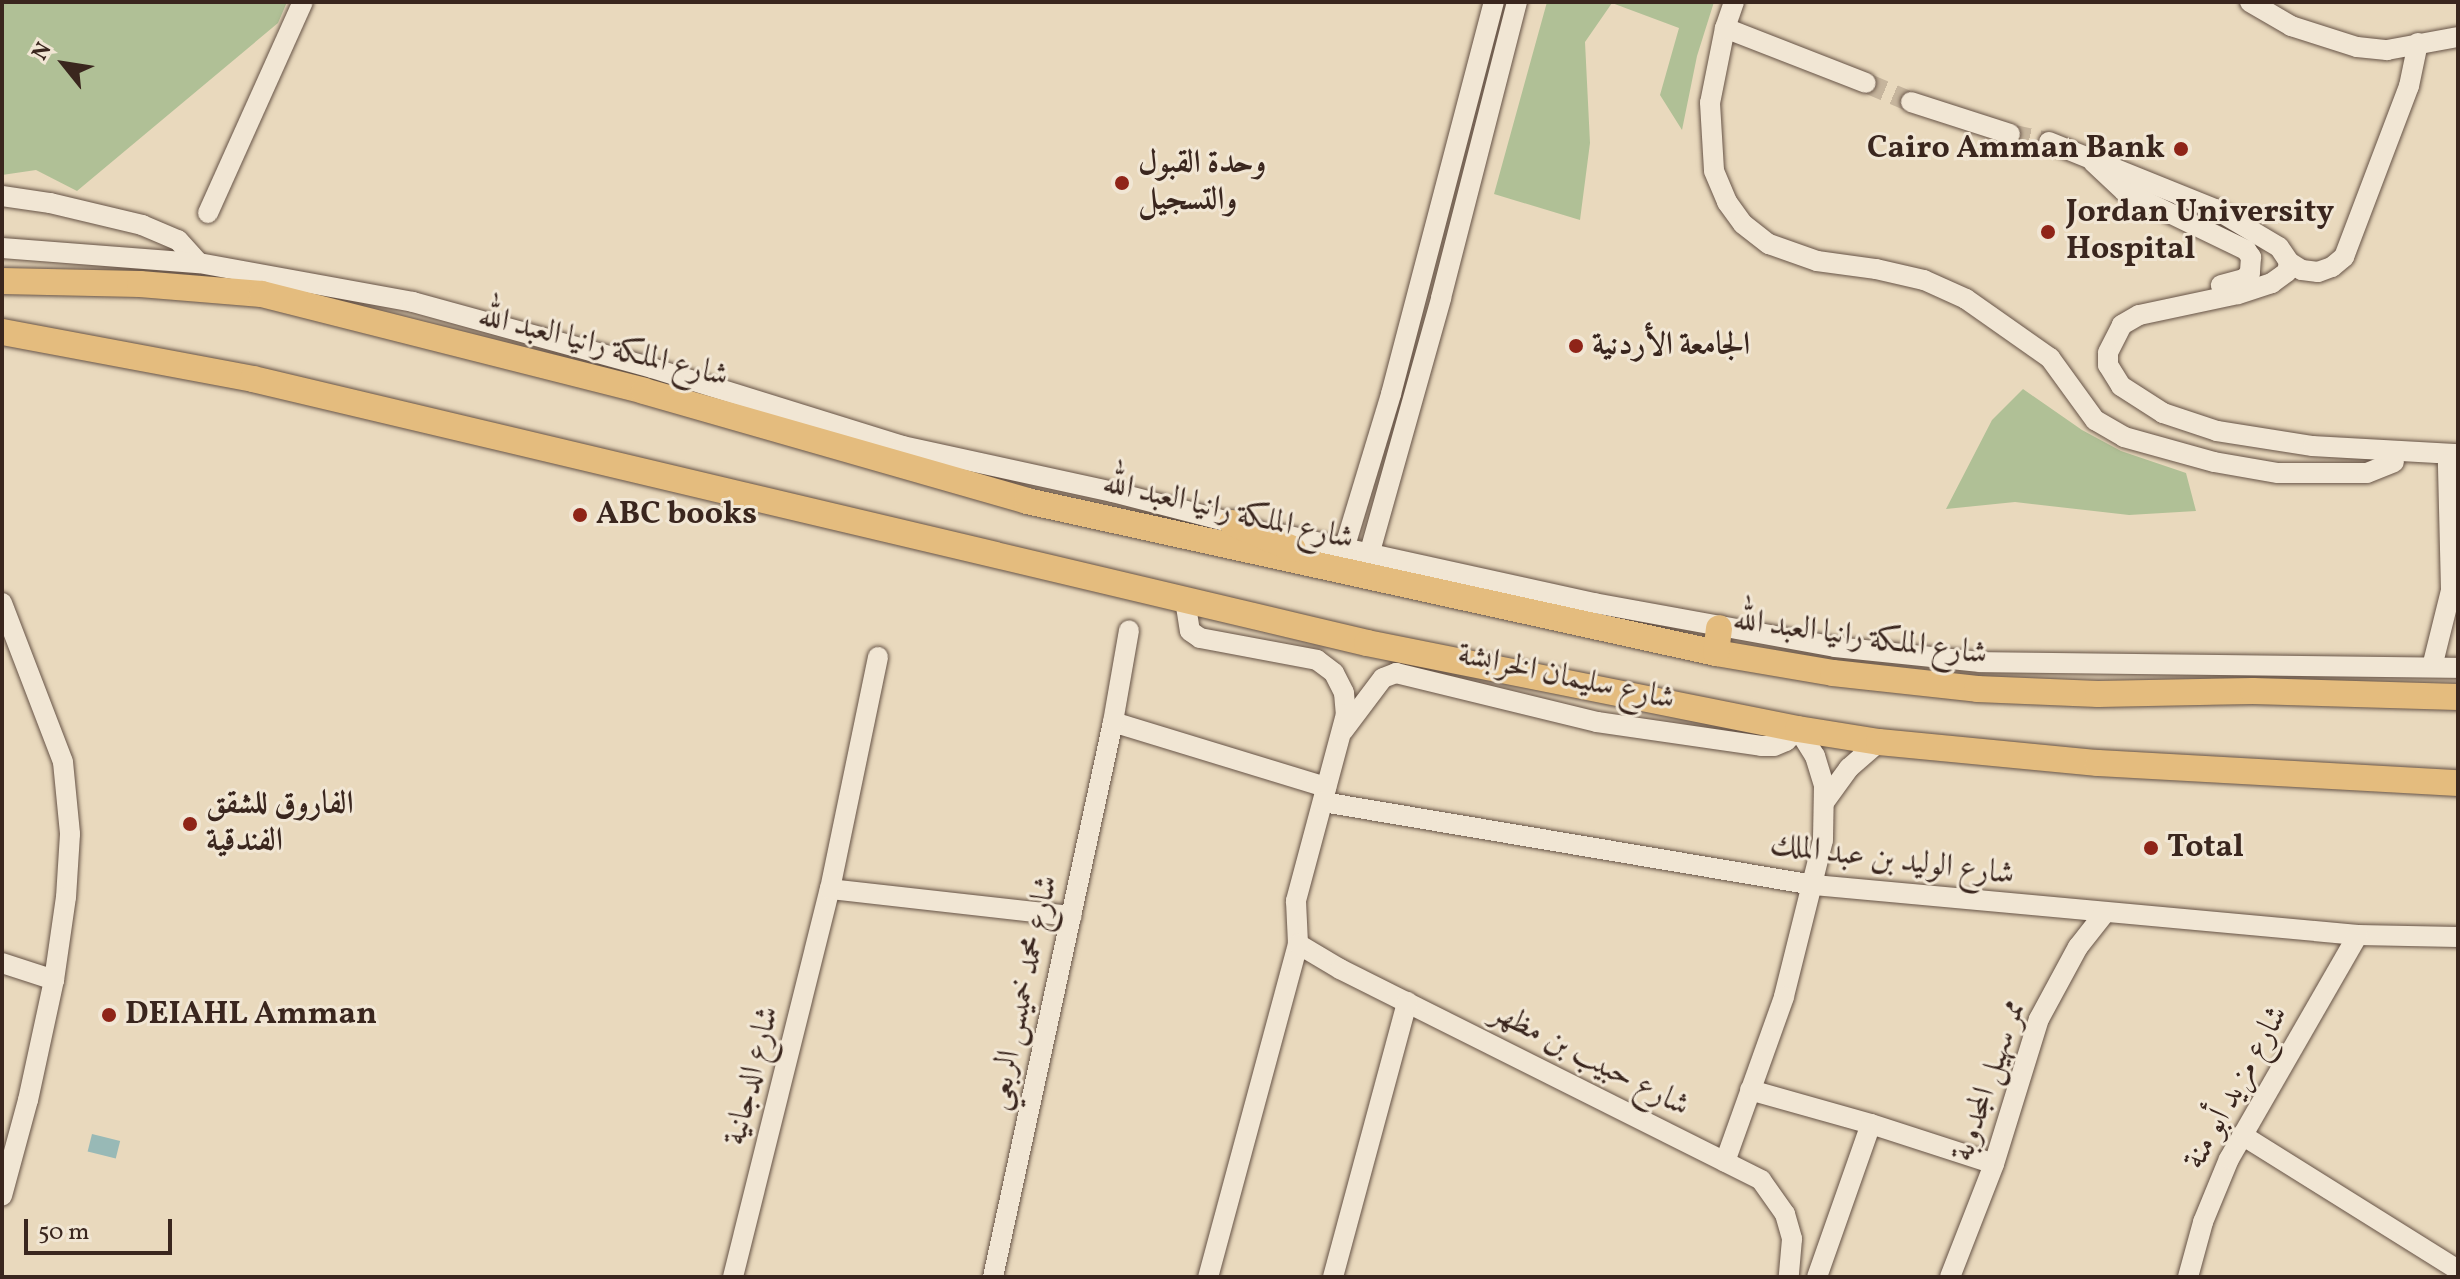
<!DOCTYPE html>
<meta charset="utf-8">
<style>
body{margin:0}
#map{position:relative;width:2460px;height:1279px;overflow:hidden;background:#e9d9bd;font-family:Vollkorn,Amiri,serif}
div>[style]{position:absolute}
.green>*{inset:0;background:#b0c096}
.water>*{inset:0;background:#98b9b6;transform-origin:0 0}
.minor-tunnel>*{height:20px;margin-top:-10px;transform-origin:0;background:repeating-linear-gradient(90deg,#c6b59d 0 20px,transparent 0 30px)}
.roads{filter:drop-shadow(0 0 2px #665346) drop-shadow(0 0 2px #665346)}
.minor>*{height:20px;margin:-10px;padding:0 10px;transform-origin:10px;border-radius:10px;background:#f1e6d4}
.major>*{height:26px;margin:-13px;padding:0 13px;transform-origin:13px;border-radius:13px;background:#e4bc7e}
.dots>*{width:22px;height:22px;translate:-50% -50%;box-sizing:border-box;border:4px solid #f1e6d4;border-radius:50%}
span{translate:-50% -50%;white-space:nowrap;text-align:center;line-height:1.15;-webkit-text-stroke:6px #f1e6d4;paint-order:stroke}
.poi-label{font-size:32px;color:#3a261e;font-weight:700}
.right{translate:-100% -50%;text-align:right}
.left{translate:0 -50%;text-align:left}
.street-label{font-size:32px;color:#3a261e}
.frame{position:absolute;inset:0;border:4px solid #3a261e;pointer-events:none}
.north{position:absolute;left:24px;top:24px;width:80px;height:80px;-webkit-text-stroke:6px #f1e6d4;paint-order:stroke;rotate:300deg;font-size:22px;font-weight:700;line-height:32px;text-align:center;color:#3a261e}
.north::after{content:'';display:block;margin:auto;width:28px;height:36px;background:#3a261e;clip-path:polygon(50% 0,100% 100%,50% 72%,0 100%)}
.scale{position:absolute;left:24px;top:1219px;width:148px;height:36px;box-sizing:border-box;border:4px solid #3a261e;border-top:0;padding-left:10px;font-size:24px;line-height:28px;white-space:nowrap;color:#3a261e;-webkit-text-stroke:6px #f1e6d4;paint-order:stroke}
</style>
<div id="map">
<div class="green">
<i style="clip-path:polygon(2px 2px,287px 2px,278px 23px,77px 191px,36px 170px,2px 175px)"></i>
<i style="clip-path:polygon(1547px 2px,1714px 2px,1697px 56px,1682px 130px,1660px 95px,1679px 28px,1612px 3px,1585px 42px,1590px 143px,1580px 220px,1494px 194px)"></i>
<i style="clip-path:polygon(2023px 389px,2082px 430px,2121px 451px,2186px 473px,2196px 511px,2129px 515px,2015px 502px,1946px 509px,1992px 420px)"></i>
</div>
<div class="water">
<i style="left:92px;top:1134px;width:29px;height:18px;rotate:14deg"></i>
</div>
<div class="minor-tunnel">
<i style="left:1866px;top:83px;width:49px;rotate:22.9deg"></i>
<i style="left:2010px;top:134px;width:40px;rotate:12deg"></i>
</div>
<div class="roads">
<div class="minor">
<i style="left:1734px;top:2px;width:28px;rotate:109deg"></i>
<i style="left:1725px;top:28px;width:76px;rotate:101.3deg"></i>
<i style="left:1710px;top:103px;width:68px;rotate:86.6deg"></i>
<i style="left:1714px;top:171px;width:34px;rotate:67deg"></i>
<i style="left:1727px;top:202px;width:27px;rotate:54deg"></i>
<i style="left:1743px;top:224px;width:33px;rotate:38deg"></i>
<i style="left:1769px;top:244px;width:51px;rotate:19.5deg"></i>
<i style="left:1817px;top:261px;width:60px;rotate:7.7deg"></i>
<i style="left:1876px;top:269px;width:49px;rotate:12.9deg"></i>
<i style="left:1924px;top:280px;width:46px;rotate:24.3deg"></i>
<i style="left:1966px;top:299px;width:103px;rotate:35.1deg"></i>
<i style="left:2050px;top:358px;width:77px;rotate:54deg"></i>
<i style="left:2095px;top:420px;width:34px;rotate:30deg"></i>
<i style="left:2124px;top:437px;width:93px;rotate:15.5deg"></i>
<i style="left:2214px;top:462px;width:65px;rotate:9.8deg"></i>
<i style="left:2278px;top:473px;width:89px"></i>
<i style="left:2367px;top:473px;width:29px;rotate:-22deg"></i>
<i style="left:2250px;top:2px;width:48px;rotate:30.3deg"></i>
<i style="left:2291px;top:26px;width:69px;rotate:17.7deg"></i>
<i style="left:2357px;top:47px;width:30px;rotate:6deg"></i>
<i style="left:2387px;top:50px;width:72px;rotate:-10.4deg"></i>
<i style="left:1725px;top:28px;width:151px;rotate:21.3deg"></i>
<i style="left:1911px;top:102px;width:104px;rotate:17.9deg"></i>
<i style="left:2049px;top:142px;width:179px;rotate:22deg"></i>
<i style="left:2215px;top:209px;width:74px;rotate:30.7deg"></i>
<i style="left:2279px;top:247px;width:18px;rotate:56deg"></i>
<i style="left:2289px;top:262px;width:10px;rotate:101deg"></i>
<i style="left:2287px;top:272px;width:19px;rotate:144deg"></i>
<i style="left:2272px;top:283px;width:36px;rotate:162deg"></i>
<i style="left:2238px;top:294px;width:101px;rotate:168deg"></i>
<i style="left:2139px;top:315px;width:20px;rotate:150deg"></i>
<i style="left:2122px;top:325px;width:31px;rotate:117deg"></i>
<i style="left:2108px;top:353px;width:12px;rotate:90deg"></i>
<i style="left:2108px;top:365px;width:25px;rotate:58deg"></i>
<i style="left:2121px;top:386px;width:50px;rotate:32.7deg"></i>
<i style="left:2163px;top:413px;width:57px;rotate:18.4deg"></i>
<i style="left:2217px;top:431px;width:97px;rotate:8.9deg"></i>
<i style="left:2313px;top:446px;width:145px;rotate:3.2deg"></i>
<i style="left:2093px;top:162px;width:42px;rotate:43.1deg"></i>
<i style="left:2124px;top:191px;width:136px;rotate:25.8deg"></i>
<i style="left:2246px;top:250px;width:9px;rotate:54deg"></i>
<i style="left:2251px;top:257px;width:16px;rotate:94deg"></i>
<i style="left:2250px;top:273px;width:8px;rotate:135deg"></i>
<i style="left:2244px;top:279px;width:24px;rotate:165deg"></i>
<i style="left:2px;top:196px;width:49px;rotate:8.3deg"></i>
<i style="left:50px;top:203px;width:95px;rotate:13.4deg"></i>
<i style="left:142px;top:225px;width:39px;rotate:23deg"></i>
<i style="left:178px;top:240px;width:31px;rotate:48deg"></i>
<i style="left:208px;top:213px;width:231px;rotate:-65.8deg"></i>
<i style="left:2px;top:248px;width:198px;rotate:4.4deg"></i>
<i style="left:199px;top:263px;width:218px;rotate:10.3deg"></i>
<i style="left:413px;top:302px;width:248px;rotate:15.4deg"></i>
<i style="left:652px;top:368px;width:262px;rotate:17.3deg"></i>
<i style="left:902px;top:446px;width:216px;rotate:12.3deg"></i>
<i style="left:1113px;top:492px;width:135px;rotate:14.5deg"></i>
<i style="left:2289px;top:262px;width:15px;rotate:32deg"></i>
<i style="left:2302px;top:270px;width:16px;rotate:7deg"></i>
<i style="left:2318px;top:272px;width:15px;rotate:-20deg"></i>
<i style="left:2332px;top:267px;width:16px;rotate:-40deg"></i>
<i style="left:2344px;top:257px;width:183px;rotate:-69.2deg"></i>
<i style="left:2409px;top:86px;width:44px;rotate:-78.2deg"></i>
<i style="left:1275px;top:533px;width:327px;rotate:12.4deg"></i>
<i style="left:1594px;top:603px;width:245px;rotate:10.3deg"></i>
<i style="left:1835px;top:647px;width:146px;rotate:5.9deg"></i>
<i style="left:1980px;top:662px;width:478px;rotate:0.7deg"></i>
<i style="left:1344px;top:549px;width:162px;rotate:-73.1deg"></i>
<i style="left:1391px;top:394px;width:405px;rotate:-75.3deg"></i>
<i style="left:1369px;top:555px;width:267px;rotate:-74.3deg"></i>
<i style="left:1441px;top:298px;width:306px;rotate:-75.6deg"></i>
<i style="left:1185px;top:600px;width:31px;rotate:81deg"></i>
<i style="left:1190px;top:631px;width:12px;rotate:35deg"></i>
<i style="left:1200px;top:638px;width:119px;rotate:10.6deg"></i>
<i style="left:1317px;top:660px;width:21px;rotate:37deg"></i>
<i style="left:1334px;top:673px;width:22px;rotate:63deg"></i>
<i style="left:1344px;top:693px;width:21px;rotate:85deg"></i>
<i style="left:1346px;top:714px;width:194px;rotate:105deg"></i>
<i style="left:1296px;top:901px;width:43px;rotate:87.3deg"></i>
<i style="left:1298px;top:944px;width:345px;rotate:105.1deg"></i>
<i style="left:2px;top:603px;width:170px;rotate:69deg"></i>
<i style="left:63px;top:762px;width:72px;rotate:84.4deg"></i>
<i style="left:70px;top:834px;width:63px;rotate:93.6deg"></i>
<i style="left:66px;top:897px;width:84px;rotate:98.2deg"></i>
<i style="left:54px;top:980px;width:123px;rotate:102.2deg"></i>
<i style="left:28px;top:1100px;width:99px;rotate:105.2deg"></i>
<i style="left:2432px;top:667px;width:79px;rotate:-76.1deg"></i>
<i style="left:2451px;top:590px;width:126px;rotate:-91.4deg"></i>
<i style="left:1113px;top:722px;width:223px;rotate:17deg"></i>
<i style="left:1343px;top:731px;width:66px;rotate:-53deg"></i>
<i style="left:1383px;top:678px;width:14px;rotate:-21deg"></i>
<i style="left:1396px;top:673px;width:207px;rotate:13.7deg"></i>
<i style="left:1597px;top:722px;width:166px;rotate:8.3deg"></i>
<i style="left:1761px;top:746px;width:13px"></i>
<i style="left:1774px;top:746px;width:13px;rotate:-23deg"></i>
<i style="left:1786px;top:741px;width:17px;rotate:-45deg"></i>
<i style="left:1798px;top:729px;width:32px;rotate:58deg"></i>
<i style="left:1815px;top:756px;width:31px;rotate:73deg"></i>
<i style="left:1824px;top:786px;width:54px;rotate:91.1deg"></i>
<i style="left:1823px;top:840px;width:162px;rotate:104deg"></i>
<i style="left:1784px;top:997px;width:175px;rotate:109.7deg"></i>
<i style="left:1825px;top:801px;width:41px;rotate:-54deg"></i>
<i style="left:1849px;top:768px;width:40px;rotate:-41deg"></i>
<i style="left:1323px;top:802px;width:498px;rotate:9.6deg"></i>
<i style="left:1814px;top:885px;width:546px;rotate:5.25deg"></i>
<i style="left:2358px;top:935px;width:100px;rotate:1.1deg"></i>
<i style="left:830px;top:889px;width:243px;rotate:6.4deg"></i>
<i style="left:1298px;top:944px;width:49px;rotate:30.8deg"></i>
<i style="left:1340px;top:969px;width:471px;rotate:26.6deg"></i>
<i style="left:1761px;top:1180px;width:42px;rotate:54.8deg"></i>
<i style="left:1785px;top:1214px;width:26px;rotate:74deg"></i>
<i style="left:1792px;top:1239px;width:38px;rotate:95deg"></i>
<i style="left:2px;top:963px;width:55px;rotate:18.1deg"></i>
<i style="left:1750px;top:1090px;width:126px;rotate:15.7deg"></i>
<i style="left:2242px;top:1135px;width:255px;rotate:32deg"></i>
<i style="left:733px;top:1277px;width:400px;rotate:-76deg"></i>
<i style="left:830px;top:889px;width:237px;rotate:-78.3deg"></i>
<i style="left:993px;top:1277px;width:568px;rotate:-77.8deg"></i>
<i style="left:1113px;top:722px;width:93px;rotate:-80.1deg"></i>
<i style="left:1333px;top:1277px;width:285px;rotate:-74.9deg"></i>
<i style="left:1817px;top:1277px;width:162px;rotate:-70.6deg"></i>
<i style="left:1871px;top:1124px;width:129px;rotate:18deg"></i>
<i style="left:1950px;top:1277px;width:121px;rotate:-68.7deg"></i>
<i style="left:1994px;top:1164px;width:152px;rotate:-72.8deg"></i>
<i style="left:2039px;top:1019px;width:82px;rotate:-61.6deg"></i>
<i style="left:2078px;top:947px;width:42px;rotate:-51.8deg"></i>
<i style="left:2188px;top:1277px;width:57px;rotate:-74.7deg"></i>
<i style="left:2203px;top:1222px;width:68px;rotate:-67.6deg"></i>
<i style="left:2229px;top:1159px;width:258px;rotate:-60.1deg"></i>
</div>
<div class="major">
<i style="left:2px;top:281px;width:138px;rotate:1.2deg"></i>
<i style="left:140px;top:284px;width:122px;rotate:4.7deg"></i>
<i style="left:262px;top:294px;width:394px;rotate:14.2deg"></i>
<i style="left:644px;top:391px;width:398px;rotate:16deg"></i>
<i style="left:1027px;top:501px;width:706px;rotate:12.44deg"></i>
<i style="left:1716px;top:653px;width:119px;rotate:9.7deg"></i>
<i style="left:1833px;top:673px;width:145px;rotate:6.3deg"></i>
<i style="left:1977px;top:689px;width:121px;rotate:2.4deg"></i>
<i style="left:2098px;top:694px;width:155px;rotate:-1.1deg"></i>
<i style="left:2253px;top:691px;width:205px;rotate:1.7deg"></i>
<i style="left:2px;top:332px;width:255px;rotate:10.6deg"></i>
<i style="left:253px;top:379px;width:1145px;rotate:13.33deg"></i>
<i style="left:1367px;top:643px;width:439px;rotate:11.3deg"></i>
<i style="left:1798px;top:729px;width:82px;rotate:9.1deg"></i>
<i style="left:1879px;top:742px;width:220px;rotate:5.5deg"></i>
<i style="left:2098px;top:763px;width:361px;rotate:3.2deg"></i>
<i style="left:1232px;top:523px;width:66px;rotate:23.1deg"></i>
<i style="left:1716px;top:653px;width:25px;rotate:-83deg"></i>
</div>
</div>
<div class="dots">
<i style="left:2181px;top:149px;background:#8f2418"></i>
<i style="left:1122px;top:183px;background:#8f2418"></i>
<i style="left:2048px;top:232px;background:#8f2418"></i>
<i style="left:1576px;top:346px;background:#8f2418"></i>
<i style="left:580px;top:515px;background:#8f2418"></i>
<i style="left:190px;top:824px;background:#8f2418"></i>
<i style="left:2151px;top:848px;background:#8f2418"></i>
<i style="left:109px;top:1015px;background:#8f2418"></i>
</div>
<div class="poi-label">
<span class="right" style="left:2165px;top:149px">Cairo Amman Bank</span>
<span class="left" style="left:1138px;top:183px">وحدة القبول<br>والتسجيل</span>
<span class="left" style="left:2066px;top:232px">Jordan University<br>Hospital</span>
<span class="left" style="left:1592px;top:346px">الجامعة الأردنية</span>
<span class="left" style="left:596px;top:515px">ABC books</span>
<span class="left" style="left:206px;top:824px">الفاروق للشقق<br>الفندقية</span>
<span class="left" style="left:2167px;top:848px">Total</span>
<span class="left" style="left:125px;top:1015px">DEIAHL Amman</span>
</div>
<div class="street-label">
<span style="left:603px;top:347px;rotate:14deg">شارع الملكة رانيا العبد الله</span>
<span style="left:1228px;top:512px;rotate:13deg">شارع الملكة رانيا العبد الله</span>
<span style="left:1860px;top:638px;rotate:8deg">شارع الملكة رانيا العبد الله</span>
<span style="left:1566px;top:678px;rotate:12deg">شارع سليمان الخرابشة</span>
<span style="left:1892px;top:861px;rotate:7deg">شارع الوليد بن عبد الملك</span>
<span style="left:1024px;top:993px;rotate:-78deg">شارع محمد خميس الربعي</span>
<span style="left:1590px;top:1060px;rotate:27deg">شارع حبيب بن مظهر</span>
<span style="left:753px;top:1076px;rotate:-76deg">شارع الدجانية</span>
<span style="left:1990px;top:1081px;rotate:-71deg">ممر سهيل المجدوبة</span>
<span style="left:2237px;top:1088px;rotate:-61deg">شارع مزيد أبو منة</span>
</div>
<div class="frame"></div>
<div class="north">N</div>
<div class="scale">50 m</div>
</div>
